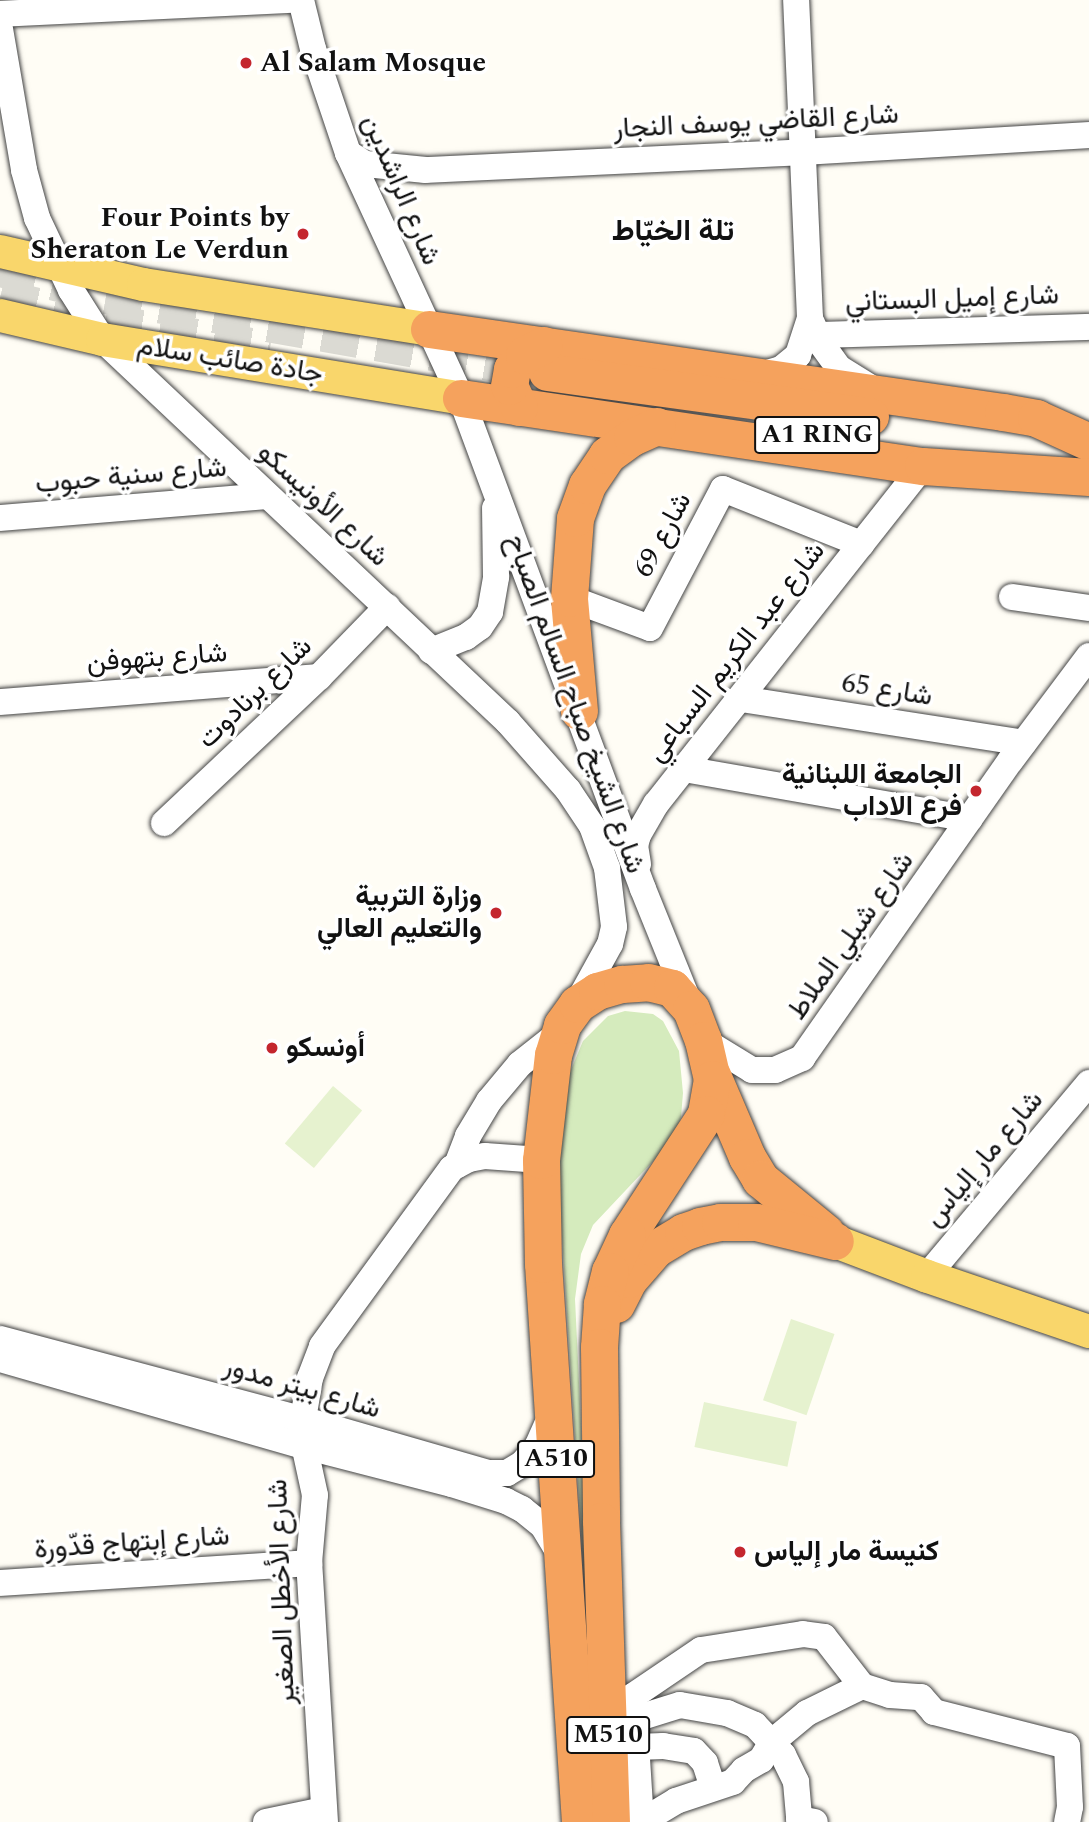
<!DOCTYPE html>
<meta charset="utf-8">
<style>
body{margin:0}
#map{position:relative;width:1089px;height:1822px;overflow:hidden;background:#fffdf5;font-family:Spectral,Vazirmatn,serif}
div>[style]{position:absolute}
.green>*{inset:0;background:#d5ebbd}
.pitch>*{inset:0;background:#e6f2cf;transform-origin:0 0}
.highway-tunnel>*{height:37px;margin-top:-18.5px;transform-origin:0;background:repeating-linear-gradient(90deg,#dbdad3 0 37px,transparent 0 55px)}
.roads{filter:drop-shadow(0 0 2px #444) drop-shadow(0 0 2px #444)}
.minor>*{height:26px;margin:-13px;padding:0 13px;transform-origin:13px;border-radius:13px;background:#fff}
.major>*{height:33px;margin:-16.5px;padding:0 16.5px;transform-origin:16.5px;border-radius:16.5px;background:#f9d66b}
.highway>*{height:37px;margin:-18.5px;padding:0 18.5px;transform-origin:18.5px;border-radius:18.5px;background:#f5a25d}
.dots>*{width:19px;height:19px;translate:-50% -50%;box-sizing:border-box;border:4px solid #fff;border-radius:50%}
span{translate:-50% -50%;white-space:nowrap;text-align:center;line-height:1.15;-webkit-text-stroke:7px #fff;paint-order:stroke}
.shield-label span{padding:2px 5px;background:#fff;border:2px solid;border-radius:5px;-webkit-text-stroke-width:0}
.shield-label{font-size:26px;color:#111;font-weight:700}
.poi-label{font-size:28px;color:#111;font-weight:700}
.left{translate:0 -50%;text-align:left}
.right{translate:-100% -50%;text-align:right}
.street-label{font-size:28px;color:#111}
.neighbourhood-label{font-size:30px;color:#111;font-weight:700}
</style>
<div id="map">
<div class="green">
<i style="clip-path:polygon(625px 1011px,653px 1014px,663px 1021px,679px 1051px,683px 1093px,681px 1117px,674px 1139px,593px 1225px,581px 1254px,575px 1299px,600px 1822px,559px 1190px,559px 1129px,568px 1077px,583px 1041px,608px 1016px)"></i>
</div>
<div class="pitch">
<i style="left:333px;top:1086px;width:38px;height:75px;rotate:40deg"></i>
<i style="left:791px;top:1319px;width:46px;height:86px;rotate:19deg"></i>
<i style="left:704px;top:1402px;width:95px;height:46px;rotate:12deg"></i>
</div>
<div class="highway-tunnel">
<i style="left:0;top:268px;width:109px;rotate:14.3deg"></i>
<i style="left:106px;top:295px;width:444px;rotate:9.9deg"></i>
<i style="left:0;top:297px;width:108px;rotate:13.4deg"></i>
<i style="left:105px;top:322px;width:167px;rotate:9.3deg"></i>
</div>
<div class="roads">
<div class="minor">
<i style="left:301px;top:0;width:50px;rotate:76.2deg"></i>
<i style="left:313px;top:49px;width:110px;rotate:71.4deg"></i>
<i style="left:348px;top:153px;width:270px;rotate:65.2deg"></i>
<i style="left:461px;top:398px;width:524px;rotate:69.66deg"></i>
<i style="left:643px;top:889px;width:123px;rotate:68deg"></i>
<i style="left:0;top:14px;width:290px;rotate:-2.8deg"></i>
<i style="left:0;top:29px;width:143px;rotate:80.3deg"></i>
<i style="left:24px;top:170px;width:50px;rotate:74.8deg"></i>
<i style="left:37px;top:218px;width:80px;rotate:64.7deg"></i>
<i style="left:71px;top:290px;width:58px;rotate:57.7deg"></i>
<i style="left:102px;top:339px;width:558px;rotate:43.33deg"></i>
<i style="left:508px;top:722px;width:91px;rotate:48.6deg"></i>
<i style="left:568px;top:790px;width:43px;rotate:56.3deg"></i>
<i style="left:592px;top:826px;width:45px;rotate:70.3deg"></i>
<i style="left:607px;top:868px;width:59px;rotate:83.2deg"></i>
<i style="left:614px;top:927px;width:17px;rotate:103deg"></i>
<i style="left:610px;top:944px;width:68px;rotate:118.8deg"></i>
<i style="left:348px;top:153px;width:20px;rotate:33deg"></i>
<i style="left:365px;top:164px;width:61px;rotate:5.6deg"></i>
<i style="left:426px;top:170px;width:377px;rotate:-2.7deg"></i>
<i style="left:803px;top:152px;width:287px;rotate:-3.4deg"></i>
<i style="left:812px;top:323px;width:21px;rotate:67deg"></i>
<i style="left:820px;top:342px;width:32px;rotate:54deg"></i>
<i style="left:839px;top:368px;width:38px;rotate:32deg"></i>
<i style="left:816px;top:335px;width:273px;rotate:-1.7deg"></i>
<i style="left:760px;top:375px;width:22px;rotate:-16deg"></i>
<i style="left:781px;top:369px;width:22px;rotate:-39deg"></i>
<i style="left:798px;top:355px;width:39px;rotate:-72deg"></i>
<i style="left:810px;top:318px;width:318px;rotate:-92.5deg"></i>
<i style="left:0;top:518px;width:267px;rotate:-4.7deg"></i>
<i style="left:1012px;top:597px;width:78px;rotate:8.1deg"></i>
<i style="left:569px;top:598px;width:86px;rotate:20.3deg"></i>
<i style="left:650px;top:628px;width:157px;rotate:-62.3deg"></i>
<i style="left:723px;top:489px;width:149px;rotate:21.7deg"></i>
<i style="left:431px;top:651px;width:38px;rotate:-22deg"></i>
<i style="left:466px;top:637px;width:17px;rotate:-36deg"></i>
<i style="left:480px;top:627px;width:18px;rotate:-56deg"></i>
<i style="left:490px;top:612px;width:36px;rotate:-80deg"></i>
<i style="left:496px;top:577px;width:69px;rotate:-90.8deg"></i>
<i style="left:741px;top:699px;width:286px;rotate:8.8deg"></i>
<i style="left:0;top:702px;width:320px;rotate:-4.5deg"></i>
<i style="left:684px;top:769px;width:290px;rotate:9.9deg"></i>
<i style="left:164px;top:823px;width:213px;rotate:-43.3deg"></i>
<i style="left:319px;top:677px;width:98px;rotate:-45.8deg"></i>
<i style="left:638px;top:864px;width:18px;rotate:-99deg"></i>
<i style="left:635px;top:846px;width:11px;rotate:-75deg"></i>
<i style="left:638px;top:835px;width:36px;rotate:-60deg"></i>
<i style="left:656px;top:804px;width:431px;rotate:-51.7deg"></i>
<i style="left:703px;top:1040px;width:57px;rotate:31.5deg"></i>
<i style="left:752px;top:1070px;width:23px"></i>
<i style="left:775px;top:1070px;width:30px;rotate:-24deg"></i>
<i style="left:802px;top:1058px;width:364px;rotate:-55deg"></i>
<i style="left:1011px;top:760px;width:130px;rotate:-53.1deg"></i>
<i style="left:457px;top:1165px;width:31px;rotate:-69deg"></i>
<i style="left:468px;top:1136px;width:41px;rotate:-59deg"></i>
<i style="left:489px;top:1101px;width:48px;rotate:-50deg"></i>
<i style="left:520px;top:1064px;width:48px;rotate:-38.3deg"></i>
<i style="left:927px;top:1276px;width:252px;rotate:-50deg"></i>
<i style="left:0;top:1339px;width:311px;rotate:14.9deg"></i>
<i style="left:301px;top:1419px;width:195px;rotate:16.1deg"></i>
<i style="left:488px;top:1473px;width:19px"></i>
<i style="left:507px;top:1473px;width:17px;rotate:-31deg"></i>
<i style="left:522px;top:1464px;width:23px;rotate:-49deg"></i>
<i style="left:537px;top:1447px;width:34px;rotate:-66deg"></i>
<i style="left:0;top:1359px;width:316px;rotate:16deg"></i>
<i style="left:304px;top:1446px;width:153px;rotate:14.4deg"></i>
<i style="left:452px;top:1484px;width:57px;rotate:17.5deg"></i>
<i style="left:506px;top:1501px;width:18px;rotate:27deg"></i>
<i style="left:522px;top:1509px;width:27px;rotate:39deg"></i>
<i style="left:543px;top:1526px;width:33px;rotate:59deg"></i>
<i style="left:0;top:1583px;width:310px;rotate:-3.7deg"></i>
<i style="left:862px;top:1686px;width:61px;rotate:153.9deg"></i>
<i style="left:807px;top:1713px;width:45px;rotate:140.4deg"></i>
<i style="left:772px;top:1742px;width:21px;rotate:121deg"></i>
<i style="left:761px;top:1760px;width:20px;rotate:150deg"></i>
<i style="left:744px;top:1770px;width:16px;rotate:133deg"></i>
<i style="left:733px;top:1782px;width:60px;rotate:161.6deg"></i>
<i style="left:676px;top:1801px;width:41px;rotate:149deg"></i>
<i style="left:641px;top:1822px;width:126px;rotate:-93.6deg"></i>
<i style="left:633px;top:1696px;width:82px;rotate:-34.1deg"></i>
<i style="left:701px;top:1650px;width:103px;rotate:-8.9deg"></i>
<i style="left:803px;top:1634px;width:21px;rotate:8deg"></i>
<i style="left:824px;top:1637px;width:62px;rotate:52.2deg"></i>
<i style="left:862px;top:1686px;width:29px;rotate:18deg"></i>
<i style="left:890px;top:1695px;width:31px;rotate:4deg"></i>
<i style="left:921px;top:1697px;width:20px;rotate:49deg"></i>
<i style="left:934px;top:1712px;width:137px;rotate:14.3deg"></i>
<i style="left:1067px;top:1746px;width:61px;rotate:87.2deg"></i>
<i style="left:1070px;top:1807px;width:15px;rotate:101deg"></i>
<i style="left:635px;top:1719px;width:47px;rotate:-17.3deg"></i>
<i style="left:680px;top:1705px;width:48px;rotate:9.7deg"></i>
<i style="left:727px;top:1713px;width:30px;rotate:23deg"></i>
<i style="left:755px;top:1725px;width:41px;rotate:47deg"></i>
<i style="left:783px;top:1755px;width:30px;rotate:64deg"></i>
<i style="left:796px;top:1782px;width:37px;rotate:85deg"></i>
<i style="left:799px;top:1819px;width:16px;rotate:11deg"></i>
<i style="left:637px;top:1747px;width:26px;rotate:-2deg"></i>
<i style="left:663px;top:1746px;width:31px;rotate:9deg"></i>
<i style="left:694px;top:1751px;width:16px;rotate:47deg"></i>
<i style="left:705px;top:1763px;width:25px;rotate:72deg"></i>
<i style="left:266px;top:1822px;width:59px;rotate:-11.7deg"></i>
<i style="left:325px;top:1822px;width:259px;rotate:-93.5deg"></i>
<i style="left:309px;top:1563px;width:68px;rotate:-85deg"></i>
<i style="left:315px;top:1495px;width:66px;rotate:-102.3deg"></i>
<i style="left:301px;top:1431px;width:54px;rotate:-80.4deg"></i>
<i style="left:310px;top:1378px;width:34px;rotate:-69deg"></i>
<i style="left:322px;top:1346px;width:220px;rotate:-53.9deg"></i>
<i style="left:452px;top:1168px;width:19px;rotate:-28deg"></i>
<i style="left:469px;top:1159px;width:16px;rotate:-11deg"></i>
<i style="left:485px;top:1156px;width:56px;rotate:4.1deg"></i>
</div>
<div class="major">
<i style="left:0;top:251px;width:147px;rotate:13deg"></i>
<i style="left:143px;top:284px;width:290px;rotate:8.9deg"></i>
<i style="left:0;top:315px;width:105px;rotate:13.2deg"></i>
<i style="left:102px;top:339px;width:364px;rotate:9.3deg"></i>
<i style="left:835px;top:1241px;width:98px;rotate:20.8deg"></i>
<i style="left:927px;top:1276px;width:171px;rotate:18.8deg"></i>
</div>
<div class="highway">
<i style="left:429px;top:329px;width:580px;rotate:8.23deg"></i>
<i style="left:1003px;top:412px;width:34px;rotate:10deg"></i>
<i style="left:1036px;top:418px;width:58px;rotate:24.4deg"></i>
<i style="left:547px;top:372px;width:326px;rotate:7.8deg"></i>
<i style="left:461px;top:398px;width:467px;rotate:8.4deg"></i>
<i style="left:923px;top:466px;width:166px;rotate:3.8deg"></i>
<i style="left:519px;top:407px;width:23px;rotate:-115deg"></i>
<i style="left:509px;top:386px;width:17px;rotate:-80deg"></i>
<i style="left:512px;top:369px;width:18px;rotate:-49deg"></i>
<i style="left:524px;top:355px;width:22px;rotate:-27deg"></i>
<i style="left:579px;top:711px;width:113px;rotate:-95.1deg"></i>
<i style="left:569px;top:598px;width:80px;rotate:-85.7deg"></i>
<i style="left:575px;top:518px;width:35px;rotate:-70deg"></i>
<i style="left:587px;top:485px;width:36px;rotate:-56deg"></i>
<i style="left:607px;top:455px;width:31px;rotate:-36deg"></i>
<i style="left:632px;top:437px;width:27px;rotate:-24deg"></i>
<i style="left:712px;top:1075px;width:89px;rotate:66.9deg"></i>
<i style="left:747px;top:1157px;width:26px;rotate:59deg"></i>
<i style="left:760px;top:1179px;width:85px;rotate:39.3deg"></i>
<i style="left:616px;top:1304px;width:28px;rotate:-63deg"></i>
<i style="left:629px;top:1279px;width:40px;rotate:-49deg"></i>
<i style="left:655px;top:1249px;width:33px;rotate:-31deg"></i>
<i style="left:683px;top:1232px;width:18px;rotate:-19deg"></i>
<i style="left:700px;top:1226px;width:20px;rotate:-11deg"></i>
<i style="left:720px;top:1222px;width:36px"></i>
<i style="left:756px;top:1222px;width:81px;rotate:13.5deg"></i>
<i style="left:580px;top:1822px;width:559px;rotate:-93.79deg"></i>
<i style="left:543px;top:1264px;width:104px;rotate:-91.1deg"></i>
<i style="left:541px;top:1160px;width:106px;rotate:-83.5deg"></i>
<i style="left:553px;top:1055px;width:31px;rotate:-73deg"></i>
<i style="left:562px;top:1025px;width:26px;rotate:-54deg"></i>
<i style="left:577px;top:1004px;width:24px;rotate:-33deg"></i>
<i style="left:597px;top:991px;width:26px;rotate:-16deg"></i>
<i style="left:622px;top:984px;width:26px;rotate:-4deg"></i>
<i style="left:648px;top:982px;width:25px;rotate:14deg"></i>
<i style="left:672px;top:988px;width:28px;rotate:48deg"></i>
<i style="left:691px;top:1009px;width:33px;rotate:69deg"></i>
<i style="left:703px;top:1040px;width:40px;rotate:77deg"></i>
<i style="left:712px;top:1079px;width:36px;rotate:100deg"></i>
<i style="left:706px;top:1114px;width:145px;rotate:123.1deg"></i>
<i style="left:627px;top:1235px;width:40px;rotate:115deg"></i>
<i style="left:610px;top:1271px;width:34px;rotate:104deg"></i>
<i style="left:602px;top:1304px;width:43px;rotate:94deg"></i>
<i style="left:599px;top:1347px;width:174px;rotate:89.3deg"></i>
<i style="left:601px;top:1521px;width:301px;rotate:88.1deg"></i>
</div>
</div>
<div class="dots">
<i style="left:246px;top:63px;background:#c4262e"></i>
<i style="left:303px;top:234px;background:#c4262e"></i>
<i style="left:976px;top:791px;background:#c4262e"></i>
<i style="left:496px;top:913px;background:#c4262e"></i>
<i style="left:272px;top:1048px;background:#c4262e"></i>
<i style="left:740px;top:1552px;background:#c4262e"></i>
</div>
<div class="shield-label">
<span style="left:817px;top:435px">A1 RING</span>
<span style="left:556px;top:1459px">A510</span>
<span style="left:608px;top:1735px">M510</span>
</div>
<div class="poi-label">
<span class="left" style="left:260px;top:63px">Al Salam Mosque</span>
<span class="right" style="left:289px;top:234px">Four Points by<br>Sheraton Le Verdun</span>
<span class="right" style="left:962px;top:791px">الجامعة اللبنانية<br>فرع الاداب</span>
<span class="right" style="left:482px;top:913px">وزارة التربية<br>والتعليم العالي</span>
<span class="left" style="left:286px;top:1048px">أونسكو</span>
<span class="left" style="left:754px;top:1552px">كنيسة مار إلياس</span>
</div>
<div class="street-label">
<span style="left:756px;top:122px;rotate:-3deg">شارع القاضي يوسف النجار</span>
<span style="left:401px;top:190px;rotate:67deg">شارع الراشدين</span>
<span style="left:952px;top:299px;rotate:-2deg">شارع إميل البستاني</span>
<span style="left:230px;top:360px;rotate:9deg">جادة صائب سلام</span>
<span style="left:131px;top:476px;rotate:-5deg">شارع سنية حبوب</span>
<span style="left:323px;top:505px;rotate:43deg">شارع الأونيسكو</span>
<span style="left:663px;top:535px;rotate:-62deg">شارع 69</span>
<span style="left:736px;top:652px;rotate:-52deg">شارع عبد الكريم السباعي</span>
<span style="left:157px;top:658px;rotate:-4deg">شارع بتهوفن</span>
<span style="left:887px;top:690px;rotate:9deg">شارع 65</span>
<span style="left:255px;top:693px;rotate:-44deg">شارع برنادوت</span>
<span style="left:575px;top:704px;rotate:70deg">شارع الشيخ صباح السالم الصباح</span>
<span style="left:851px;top:936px;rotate:-55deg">شارع شبلي الملاط</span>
<span style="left:984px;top:1159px;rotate:-50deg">شارع مار إلياس</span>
<span style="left:302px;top:1388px;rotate:16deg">شارع بيتر مدور</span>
<span style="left:132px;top:1543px;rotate:-4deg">شارع إبتهاج قدّورة</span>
<span style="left:282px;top:1592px;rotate:-92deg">شارع الأخطل الصغير</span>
</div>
<div class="neighbourhood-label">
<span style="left:673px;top:231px">تلة الخيّاط</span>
</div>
</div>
